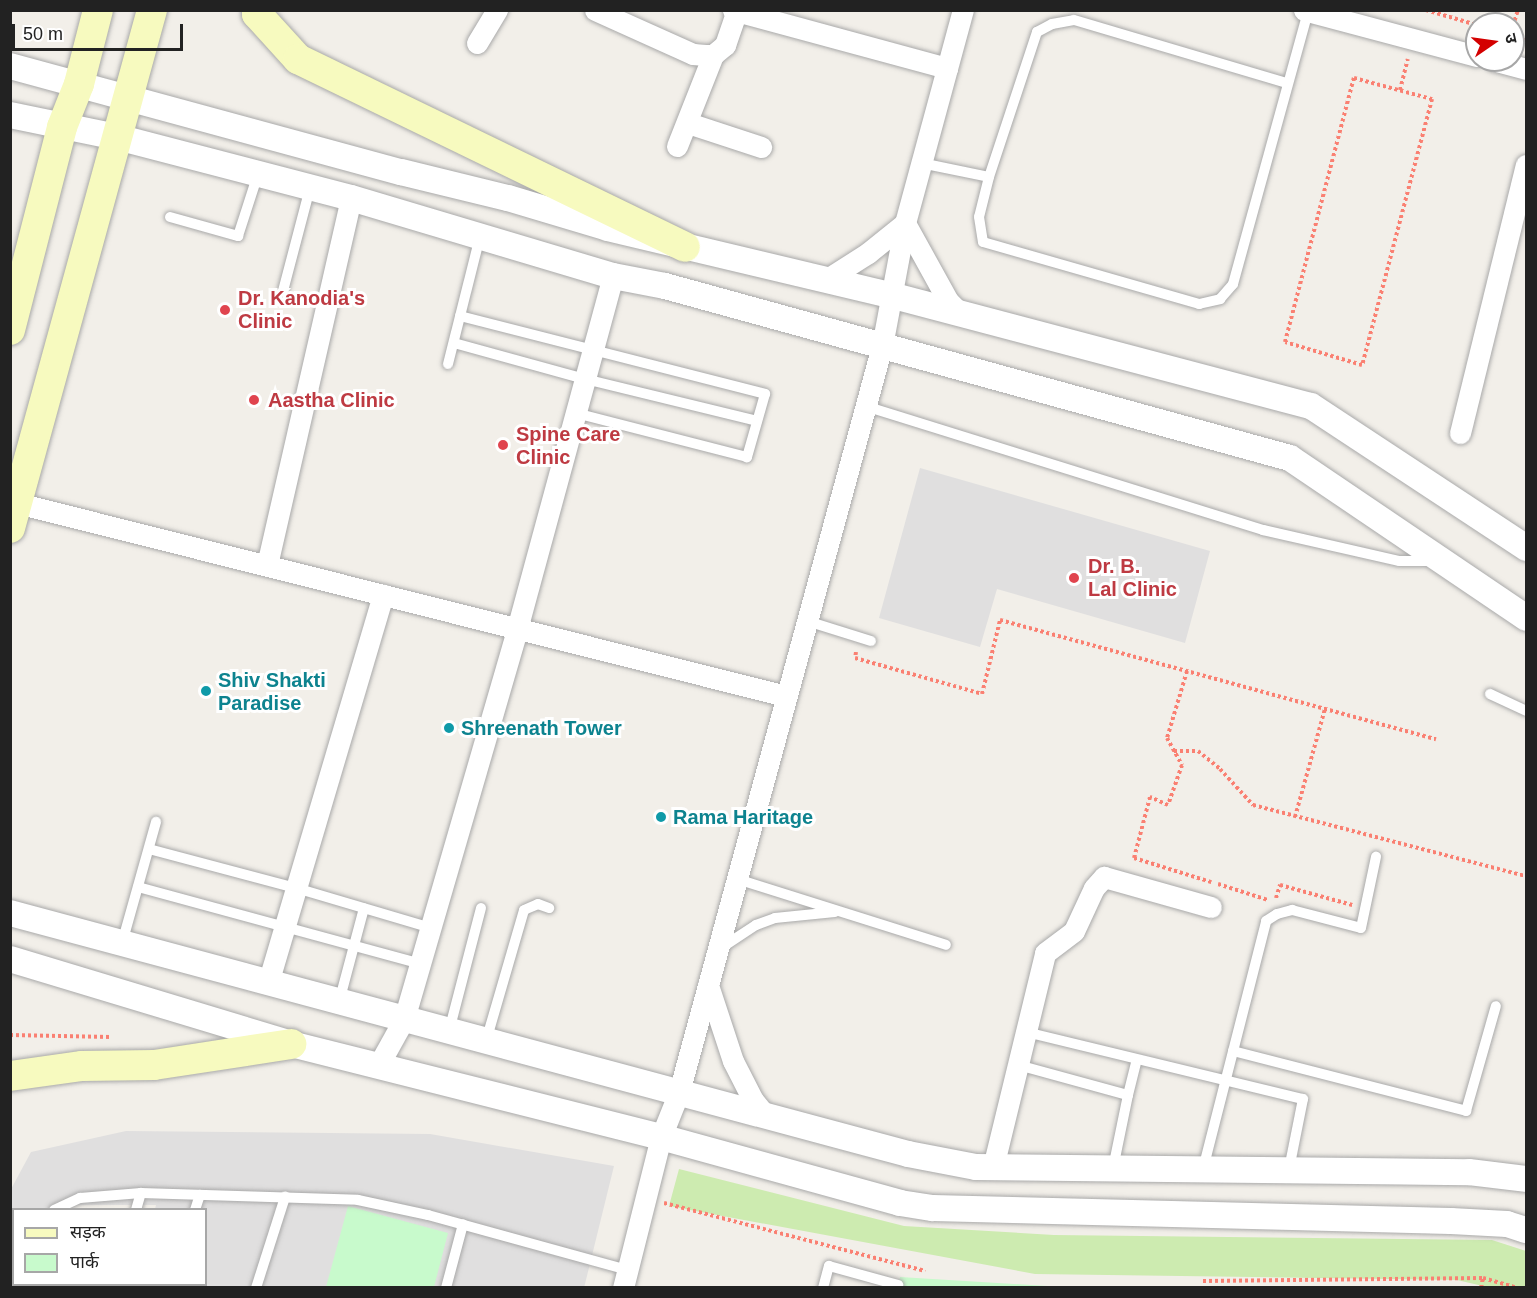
<!DOCTYPE html>
<meta charset="utf-8">
<style>
body{margin:0}
#map{position:relative;width:1537px;height:1298px;overflow:hidden;background:#f2efe9;font-family:Arial,"Noto Sans Devanagari",sans-serif}
div>[style]{position:absolute}
.residential>*{inset:0;background:#e0dfdf}
.grass>*{inset:0;background:#cdebb0}
.park>*{inset:0;background:#c8facc}
.path>*{height:4px;margin-top:-2px;transform-origin:0;background:repeating-linear-gradient(90deg,#fa8072 0 3px,transparent 0 6px)}
.roads{filter:drop-shadow(0 0 2px #a9a9a9) drop-shadow(0 0 2px #a9a9a9)}
.service>*{height:10px;margin:-5px;padding:0 5px;transform-origin:5px;border-radius:5px;background:#fff}
.minor>*{height:21px;margin:-10.5px;padding:0 10.5px;transform-origin:10.5px;border-radius:10.5px;background:#fff}
.tertiary>*{height:26px;margin:-13px;padding:0 13px;transform-origin:13px;border-radius:13px;background:#fff}
.secondary>*{height:30px;margin:-15px;padding:0 15px;transform-origin:15px;border-radius:15px;background:#f7fabf}
.dots>*{width:16px;height:16px;translate:-50% -50%;box-sizing:border-box;border:3px solid #fff;border-radius:50%}
span{translate:-50% -50%;white-space:nowrap;text-align:center;line-height:1.15;-webkit-text-stroke:6px #fff;paint-order:stroke}
.health-label{font-size:20px;color:#be3a42;font-weight:700}
.left{translate:0 -50%;text-align:left}
.culture-label{font-size:20px;color:#0d838f;font-weight:700}
.frame{position:absolute;inset:0;border:12px solid #222;pointer-events:none}
.legend{position:absolute;left:12px;top:1208px;width:195px;height:78px;box-sizing:border-box;background:#fff;border:2px solid #a7a7a7;margin:0;padding:8px 10px;list-style:none;font-size:18px;color:#222}
.legend li{display:flex;align-items:center;gap:12px;height:30px}
.legend b{width:30px;border:2px solid #a7a7a7}
.north{position:absolute;left:1465px;top:12px;width:60px;height:60px;box-sizing:border-box;background:#fff;border:2px solid #a7a7a7;border-radius:50%;rotate:77deg;font-size:16px;font-weight:700;line-height:24px;text-align:center;color:#222}
.north::after{content:'';display:block;margin:auto;width:21px;height:27px;background:#d40000;clip-path:polygon(50% 0,100% 100%,50% 72%,0 100%)}
.scale{position:absolute;left:12px;top:24px;width:171px;height:27px;box-sizing:border-box;border:3px solid #222;border-top:0;padding-left:8px;font-size:18px;line-height:21px;white-space:nowrap;color:#222;-webkit-text-stroke:4px #fff;paint-order:stroke}
</style>
<div id="map">
<div class="residential">
<i style="clip-path:polygon(920px 468px,1210px 551px,1185px 643px,997px 589px,980px 647px,879px 618px)"></i>
<i style="clip-path:polygon(126px 1131px,430px 1134px,614px 1166px,584px 1288px,131px 1287px,132px 1284px,206px 1284px,206px 1210px,155px 1209px,156px 1205px,59px 1205px,56px 1209px,14px 1210px,14px 1283px,11px 1287px,10px 1191px,31px 1152px)"></i>
</div>
<div class="grass">
<i style="clip-path:polygon(679px 1169px,904px 1226px,1054px 1235px,1492px 1240px,1526px 1251px,1526px 1287px,1487px 1287px,1457px 1280px,1035px 1274px,669px 1206px)"></i>
</div>
<div class="park">
<i style="clip-path:polygon(348px 1206px,448px 1233px,434px 1287px,326px 1287px)"></i>
<i style="clip-path:polygon(900px 1277px,1063px 1287px,898px 1288px)"></i>
</div>
<div class="path">
<i style="left:1426px;top:10px;width:53px;rotate:16.4deg"></i>
<i style="left:1513px;top:26px;width:17px;rotate:-73deg"></i>
<i style="left:1513px;top:35px;width:14px;rotate:17deg"></i>
<i style="left:1354px;top:78px;width:81px;rotate:15.1deg"></i>
<i style="left:1432px;top:99px;width:275px;rotate:104.7deg"></i>
<i style="left:1362px;top:365px;width:80px;rotate:-163.4deg"></i>
<i style="left:1285px;top:342px;width:273px;rotate:-75.4deg"></i>
<i style="left:1400px;top:90px;width:32px;rotate:-76deg"></i>
<i style="left:856px;top:652px;width:6px;rotate:99deg"></i>
<i style="left:855px;top:658px;width:132px;rotate:15.8deg"></i>
<i style="left:982px;top:694px;width:76px;rotate:-76.3deg"></i>
<i style="left:1000px;top:620px;width:452px;rotate:15.3deg"></i>
<i style="left:1187px;top:671px;width:70px;rotate:106.6deg"></i>
<i style="left:1167px;top:738px;width:31px;rotate:61deg"></i>
<i style="left:1182px;top:765px;width:42px;rotate:109.3deg"></i>
<i style="left:1168px;top:805px;width:20px;rotate:-156deg"></i>
<i style="left:1150px;top:797px;width:63px;rotate:104.7deg"></i>
<i style="left:1134px;top:858px;width:81px;rotate:17.3deg"></i>
<i style="left:1174px;top:751px;width:24px"></i>
<i style="left:1198px;top:751px;width:28px;rotate:39deg"></i>
<i style="left:1220px;top:769px;width:49px;rotate:47.5deg"></i>
<i style="left:1253px;top:805px;width:281px;rotate:14.6deg"></i>
<i style="left:1295px;top:817px;width:112px;rotate:-74.5deg"></i>
<i style="left:1218px;top:884px;width:52px;rotate:17.7deg"></i>
<i style="left:1276px;top:898px;width:14px;rotate:-73deg"></i>
<i style="left:1280px;top:885px;width:75px;rotate:15.5deg"></i>
<i style="left:10px;top:1035px;width:101px;rotate:1.1deg"></i>
<i style="left:664px;top:1203px;width:270px;rotate:14.6deg"></i>
<i style="left:1203px;top:1281px;width:280px;rotate:-0.6deg"></i>
<i style="left:1483px;top:1278px;width:36px;rotate:16deg"></i>
<i style="left:1481px;top:1288px;width:10px;rotate:-79deg"></i>
</div>
<div class="roads">
<div class="service">
<i style="left:921px;top:163px;width:69px;rotate:11.6deg"></i>
<i style="left:989px;top:177px;width:153px;rotate:-71.7deg"></i>
<i style="left:1037px;top:32px;width:17px;rotate:-28deg"></i>
<i style="left:1052px;top:24px;width:22px;rotate:-10deg"></i>
<i style="left:1074px;top:20px;width:222px;rotate:16.5deg"></i>
<i style="left:989px;top:177px;width:41px;rotate:104deg"></i>
<i style="left:979px;top:217px;width:25px;rotate:81deg"></i>
<i style="left:983px;top:242px;width:225px;rotate:16deg"></i>
<i style="left:1199px;top:304px;width:22px;rotate:-13deg"></i>
<i style="left:1220px;top:299px;width:20px;rotate:-49deg"></i>
<i style="left:1233px;top:284px;width:282px;rotate:-74.6deg"></i>
<i style="left:170px;top:217px;width:71px;rotate:15.6deg"></i>
<i style="left:238px;top:236px;width:65px;rotate:-72.1deg"></i>
<i style="left:283px;top:291px;width:106px;rotate:-75.3deg"></i>
<i style="left:460px;top:316px;width:315px;rotate:14.3deg"></i>
<i style="left:765px;top:394px;width:66px;rotate:105.9deg"></i>
<i style="left:747px;top:457px;width:177px;rotate:-165.6deg"></i>
<i style="left:454px;top:343px;width:136px;rotate:15.4deg"></i>
<i style="left:585px;top:379px;width:177px;rotate:13.7deg"></i>
<i style="left:448px;top:364px;width:131px;rotate:-75.9deg"></i>
<i style="left:865px;top:406px;width:417px;rotate:17.3deg"></i>
<i style="left:1263px;top:530px;width:139px;rotate:12.8deg"></i>
<i style="left:1399px;top:561px;width:35px"></i>
<i style="left:807px;top:621px;width:67px;rotate:17.4deg"></i>
<i style="left:1490px;top:694px;width:40px;rotate:25deg"></i>
<i style="left:149px;top:849px;width:152px;rotate:14.9deg"></i>
<i style="left:296px;top:888px;width:141px;rotate:16.5deg"></i>
<i style="left:737px;top:879px;width:219px;rotate:17.5deg"></i>
<i style="left:138px;top:887px;width:293px;rotate:15.2deg"></i>
<i style="left:122px;top:943px;width:126px;rotate:-74.3deg"></i>
<i style="left:721px;top:948px;width:42px;rotate:-33.3deg"></i>
<i style="left:756px;top:925px;width:20px;rotate:-20deg"></i>
<i style="left:775px;top:918px;width:60px;rotate:-5.7deg"></i>
<i style="left:339px;top:1002px;width:97px;rotate:-75.1deg"></i>
<i style="left:449px;top:1031px;width:127px;rotate:-75.4deg"></i>
<i style="left:1026px;top:1032px;width:285px;rotate:13.6deg"></i>
<i style="left:1303px;top:1099px;width:71px;rotate:101.3deg"></i>
<i style="left:486px;top:1041px;width:136px;rotate:-73.8deg"></i>
<i style="left:524px;top:910px;width:15px;rotate:-23deg"></i>
<i style="left:538px;top:904px;width:12px;rotate:20deg"></i>
<i style="left:1233px;top:1051px;width:241px;rotate:14.4deg"></i>
<i style="left:1466px;top:1111px;width:109px;rotate:-74.1deg"></i>
<i style="left:1018px;top:1065px;width:114px;rotate:15.3deg"></i>
<i style="left:1128px;top:1095px;width:75px;rotate:101.6deg"></i>
<i style="left:1128px;top:1095px;width:36px;rotate:-76deg"></i>
<i style="left:1203px;top:1169px;width:256px;rotate:-75.7deg"></i>
<i style="left:1266px;top:921px;width:13px;rotate:-32deg"></i>
<i style="left:1277px;top:914px;width:16px;rotate:-15deg"></i>
<i style="left:1292px;top:910px;width:71px;rotate:14.6deg"></i>
<i style="left:1361px;top:928px;width:73px;rotate:-78.1deg"></i>
<i style="left:54px;top:1210px;width:29px;rotate:-25deg"></i>
<i style="left:80px;top:1198px;width:61px;rotate:-4.7deg"></i>
<i style="left:136px;top:1210px;width:18px;rotate:-74deg"></i>
<i style="left:141px;top:1193px;width:217px;rotate:1.8deg"></i>
<i style="left:358px;top:1200px;width:72px;rotate:12.1deg"></i>
<i style="left:428px;top:1215px;width:207px;rotate:15.4deg"></i>
<i style="left:195px;top:1210px;width:16px;rotate:-72deg"></i>
<i style="left:10px;top:1272px;width:8px;rotate:-60deg"></i>
<i style="left:112px;top:1288px;width:4px;rotate:-76deg"></i>
<i style="left:172px;top:1288px;width:4px;rotate:-76deg"></i>
<i style="left:256px;top:1288px;width:96px;rotate:-72.3deg"></i>
<i style="left:446px;top:1288px;width:66px;rotate:-75.1deg"></i>
<i style="left:823px;top:1288px;width:23px;rotate:-75deg"></i>
<i style="left:829px;top:1266px;width:72px;rotate:15.4deg"></i>
</div>
<div class="minor">
<i style="left:595px;top:10px;width:107px;rotate:24.2deg"></i>
<i style="left:693px;top:54px;width:12px;rotate:5deg"></i>
<i style="left:705px;top:55px;width:8px"></i>
<i style="left:713px;top:55px;width:16px;rotate:-40deg"></i>
<i style="left:725px;top:45px;width:37px;rotate:-71deg"></i>
<i style="left:733px;top:10px;width:222px;rotate:15.2deg"></i>
<i style="left:1304px;top:10px;width:179px;rotate:14.9deg"></i>
<i style="left:477px;top:43px;width:39px;rotate:-59deg"></i>
<i style="left:1493px;top:60px;width:34px;rotate:15deg"></i>
<i style="left:688px;top:123px;width:77px;rotate:18.2deg"></i>
<i style="left:677px;top:146px;width:98px;rotate:-68.4deg"></i>
<i style="left:824px;top:281px;width:52px;rotate:-32.5deg"></i>
<i style="left:868px;top:253px;width:48px;rotate:-39deg"></i>
<i style="left:905px;top:223px;width:89px;rotate:61.1deg"></i>
<i style="left:948px;top:301px;width:17px;rotate:45deg"></i>
<i style="left:1460px;top:433px;width:276px;rotate:-76.2deg"></i>
<i style="left:17px;top:503px;width:793px;rotate:14.09deg"></i>
<i style="left:267px;top:565px;width:376px;rotate:-77.1deg"></i>
<i style="left:268px;top:983px;width:405px;rotate:-73.5deg"></i>
<i style="left:708px;top:985px;width:80px;rotate:71.8deg"></i>
<i style="left:733px;top:1061px;width:44px;rotate:62.9deg"></i>
<i style="left:753px;top:1100px;width:21px;rotate:51deg"></i>
<i style="left:378px;top:1066px;width:54px;rotate:-61deg"></i>
<i style="left:404px;top:1019px;width:406px;rotate:-73.8deg"></i>
<i style="left:517px;top:629px;width:366px;rotate:-74.8deg"></i>
<i style="left:993px;top:1167px;width:220px;rotate:-76.3deg"></i>
<i style="left:1045px;top:953px;width:36px;rotate:-37deg"></i>
<i style="left:1074px;top:931px;width:47px;rotate:-65.1deg"></i>
<i style="left:1094px;top:888px;width:15px;rotate:-48deg"></i>
<i style="left:1104px;top:877px;width:111px;rotate:15.7deg"></i>
<i style="left:623px;top:1288px;width:156px;rotate:-75.9deg"></i>
<i style="left:661px;top:1137px;width:48px;rotate:-68.2deg"></i>
<i style="left:679px;top:1092px;width:773px;rotate:-74.78deg"></i>
<i style="left:882px;top:346px;width:125px;rotate:-79.4deg"></i>
<i style="left:905px;top:223px;width:221px;rotate:-74.8deg"></i>
</div>
<div class="tertiary">
<i style="left:10px;top:66px;width:405px;rotate:15.2deg"></i>
<i style="left:401px;top:172px;width:110px;rotate:13.7deg"></i>
<i style="left:508px;top:198px;width:104px;rotate:16.7deg"></i>
<i style="left:608px;top:228px;width:290px;rotate:13.4deg"></i>
<i style="left:890px;top:295px;width:435px;rotate:14.8deg"></i>
<i style="left:1311px;top:406px;width:258px;rotate:33.4deg"></i>
<i style="left:10px;top:115px;width:109px;rotate:11.6deg"></i>
<i style="left:117px;top:137px;width:242px;rotate:14.6deg"></i>
<i style="left:351px;top:198px;width:273px;rotate:16.6deg"></i>
<i style="left:613px;top:276px;width:53px;rotate:10.9deg"></i>
<i style="left:665px;top:286px;width:648px;rotate:15.39deg"></i>
<i style="left:1290px;top:458px;width:285px;rotate:34.1deg"></i>
<i style="left:10px;top:913px;width:930px;rotate:15.02deg"></i>
<i style="left:908px;top:1154px;width:69px;rotate:10.8deg"></i>
<i style="left:976px;top:1167px;width:493px;rotate:0.6deg"></i>
<i style="left:1469px;top:1172px;width:57px;rotate:7deg"></i>
<i style="left:10px;top:959px;width:294px;rotate:16.8deg"></i>
<i style="left:291px;top:1044px;width:382px;rotate:14.1deg"></i>
<i style="left:661px;top:1137px;width:248px;rotate:15.4deg"></i>
<i style="left:900px;top:1203px;width:33px;rotate:9deg"></i>
<i style="left:933px;top:1208px;width:518px;rotate:1.44deg"></i>
<i style="left:1451px;top:1221px;width:56px;rotate:3.1deg"></i>
<i style="left:1507px;top:1224px;width:20px;rotate:18deg"></i>
</div>
<div class="secondary">
<i style="left:257px;top:10px;width:4px;rotate:90deg"></i>
<i style="left:257px;top:14px;width:61px;rotate:47.7deg"></i>
<i style="left:298px;top:59px;width:430px;rotate:25.9deg"></i>
<i style="left:10px;top:330px;width:210px;rotate:-75.6deg"></i>
<i style="left:62px;top:127px;width:46px;rotate:-68.4deg"></i>
<i style="left:79px;top:84px;width:76px;rotate:-75.6deg"></i>
<i style="left:10px;top:528px;width:537px;rotate:-74.67deg"></i>
<i style="left:10px;top:1076px;width:73px;rotate:-7.9deg"></i>
<i style="left:82px;top:1066px;width:72px;rotate:-0.8deg"></i>
<i style="left:154px;top:1065px;width:139px;rotate:-8.7deg"></i>
</div>
</div>
<div class="dots">
<i style="left:225px;top:310px;background:#e0444e"></i>
<i style="left:254px;top:400px;background:#e0444e"></i>
<i style="left:503px;top:445px;background:#e0444e"></i>
<i style="left:1074px;top:578px;background:#e0444e"></i>
<i style="left:206px;top:691px;background:#0f9aa8"></i>
<i style="left:449px;top:728px;background:#0f9aa8"></i>
<i style="left:661px;top:817px;background:#0f9aa8"></i>
</div>
<div class="health-label">
<span class="left" style="left:238px;top:310px">Dr. Kanodia's<br>Clinic</span>
<span class="left" style="left:268px;top:400px">Aastha Clinic</span>
<span class="left" style="left:516px;top:446px">Spine Care<br>Clinic</span>
<span class="left" style="left:1088px;top:578px">Dr. B.<br>Lal Clinic</span>
</div>
<div class="culture-label">
<span class="left" style="left:218px;top:692px">Shiv Shakti<br>Paradise</span>
<span class="left" style="left:461px;top:728px">Shreenath Tower</span>
<span class="left" style="left:673px;top:817px">Rama Haritage</span>
</div>
<div class="frame"></div>
<ul class="legend">
<li><b style="height:8px;background:#f7fabf"></b>सड़क</li>
<li><b style="height:16px;background:#c8facc"></b>पार्क</li>
</ul>
<div class="north">उ</div>
<div class="scale">50 m</div>
</div>
